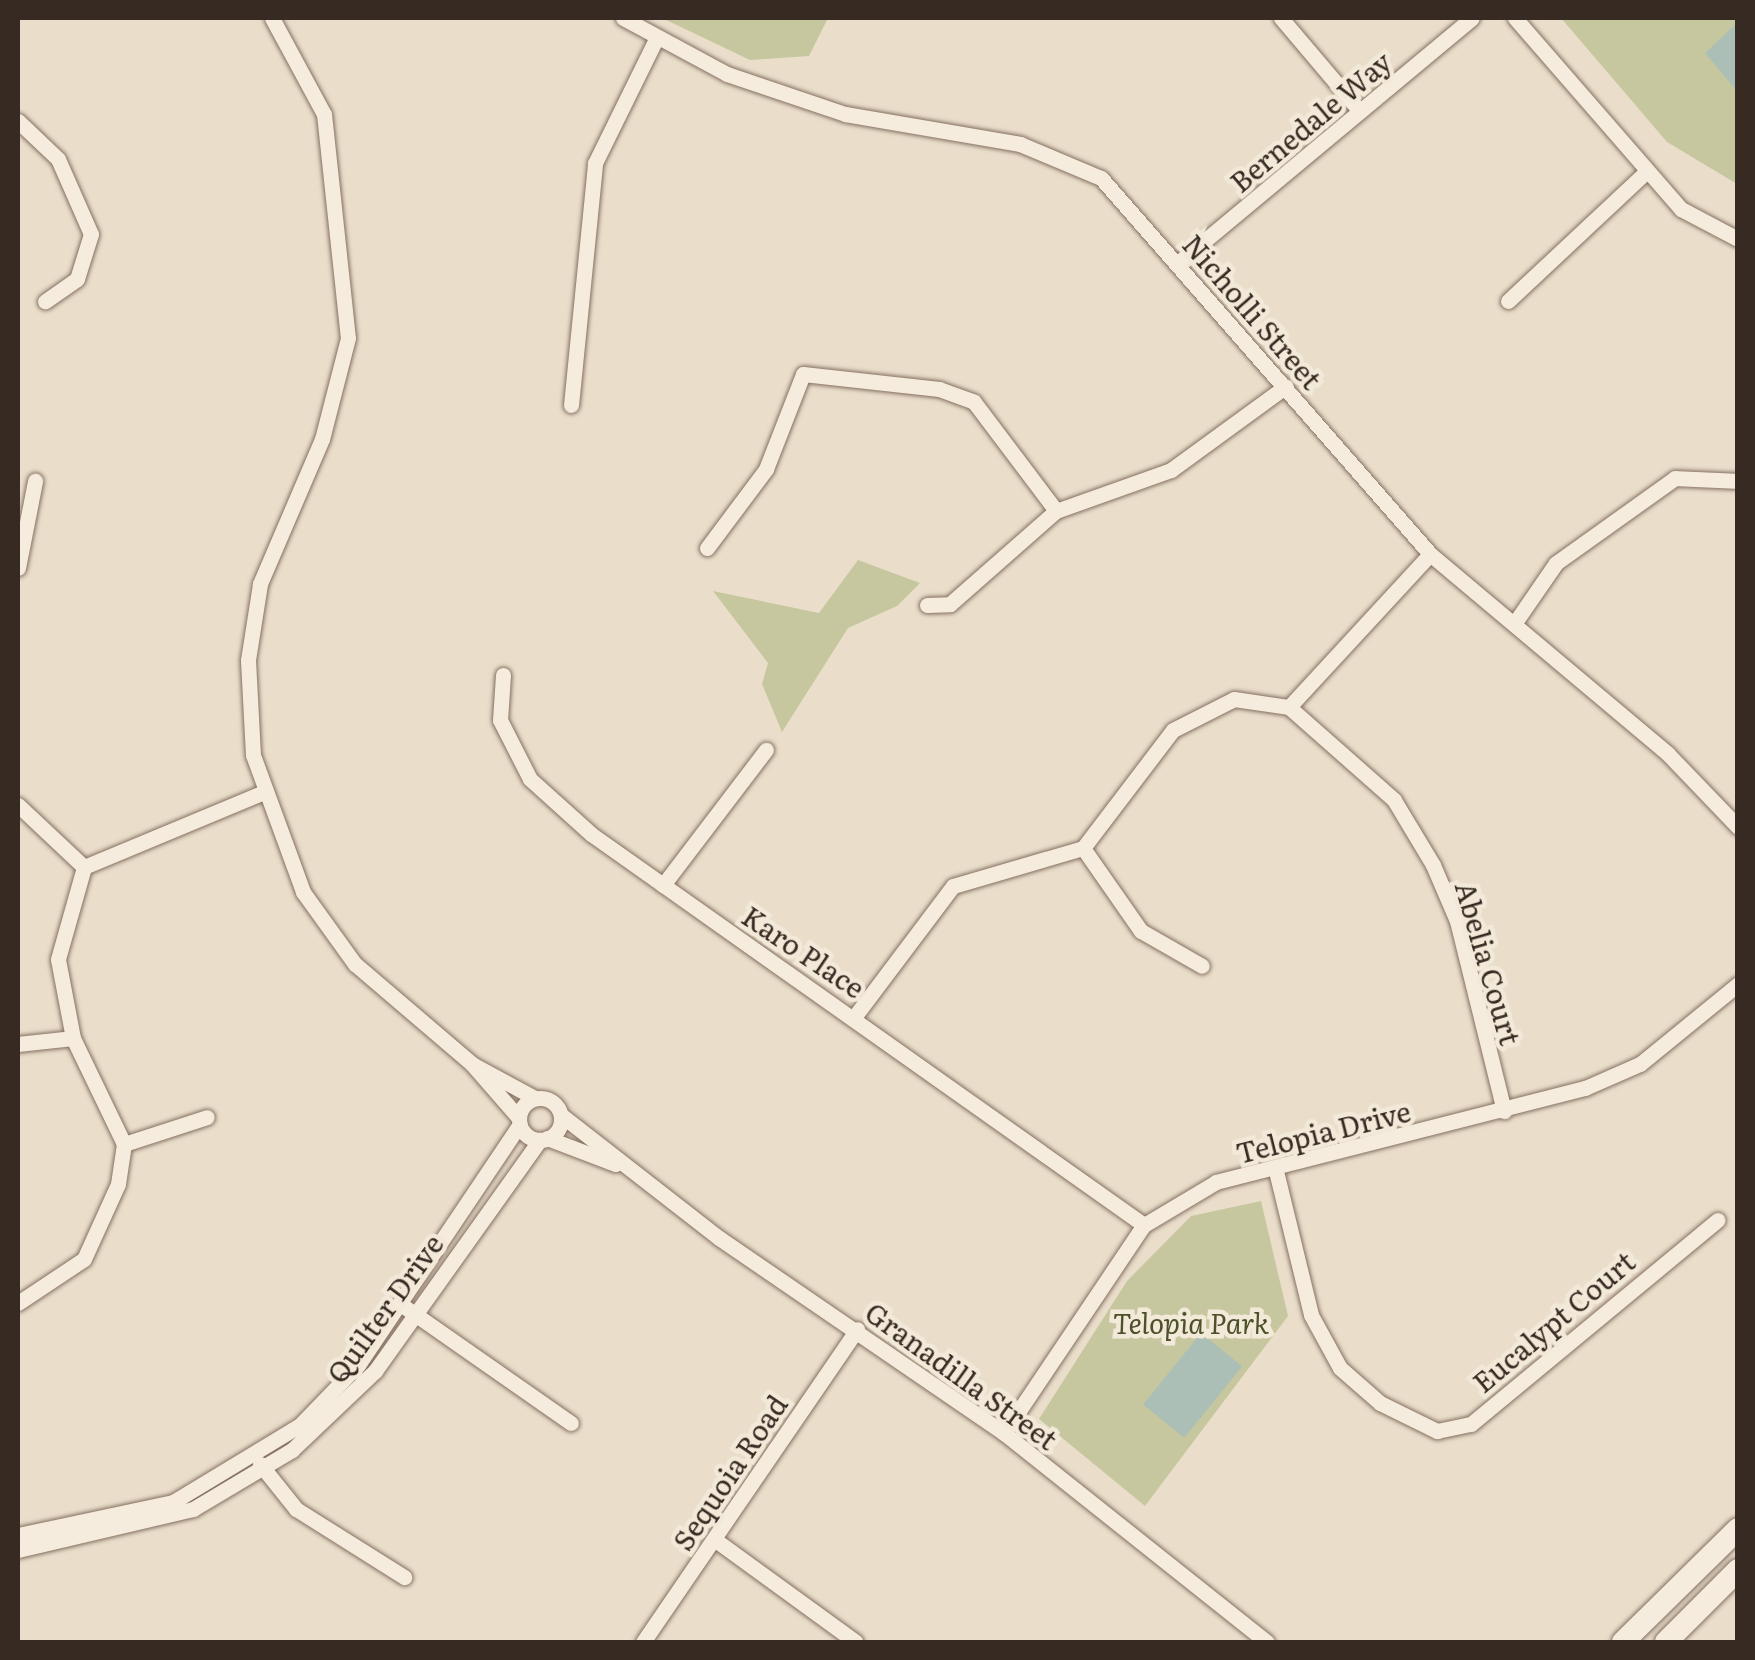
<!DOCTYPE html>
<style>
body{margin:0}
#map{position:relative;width:1755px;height:1660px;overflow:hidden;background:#eadecb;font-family:Literata,serif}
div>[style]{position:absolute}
.green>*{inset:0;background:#c7c79f}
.water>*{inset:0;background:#abbfb7;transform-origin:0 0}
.roads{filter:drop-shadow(0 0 2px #857061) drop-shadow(0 0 2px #857061)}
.minor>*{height:15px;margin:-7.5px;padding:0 7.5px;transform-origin:7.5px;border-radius:7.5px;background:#f6ecdd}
.minor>.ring{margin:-7.5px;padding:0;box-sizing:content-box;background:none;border:15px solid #f6ecdd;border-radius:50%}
.secondary>*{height:22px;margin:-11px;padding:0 11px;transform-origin:11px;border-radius:11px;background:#f6ecdd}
span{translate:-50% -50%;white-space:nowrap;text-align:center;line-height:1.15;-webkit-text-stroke:9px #f2e9d9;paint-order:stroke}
.street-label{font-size:28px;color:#372a22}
.park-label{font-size:28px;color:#4c512b;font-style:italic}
.frame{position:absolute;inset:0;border:20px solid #372a22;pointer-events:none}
</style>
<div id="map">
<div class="green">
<i style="clip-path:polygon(662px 18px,828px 18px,809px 56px,750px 60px)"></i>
<i style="clip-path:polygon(1561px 18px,1737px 18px,1737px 184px,1667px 142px)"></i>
<i style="clip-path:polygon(858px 560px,920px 583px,897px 606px,848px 628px,782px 732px,762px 684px,768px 663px,713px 591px,819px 613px)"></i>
<i style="clip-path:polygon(1261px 1201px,1288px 1316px,1145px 1506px,1039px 1419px,1127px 1281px,1191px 1216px)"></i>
</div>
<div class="water">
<i style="clip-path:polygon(1737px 23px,1737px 91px,1705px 53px)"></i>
<i style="left:1201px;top:1333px;width:53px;height:92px;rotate:39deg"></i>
</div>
<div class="roads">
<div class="minor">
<i style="left:272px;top:18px;width:109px;rotate:61.6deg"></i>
<i style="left:324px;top:114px;width:225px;rotate:83.9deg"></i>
<i style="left:348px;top:338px;width:104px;rotate:104.4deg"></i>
<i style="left:322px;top:439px;width:158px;rotate:113.2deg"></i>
<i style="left:260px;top:584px;width:77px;rotate:99deg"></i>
<i style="left:248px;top:660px;width:95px;rotate:87deg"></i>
<i style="left:253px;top:755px;width:146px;rotate:69.9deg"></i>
<i style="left:303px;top:892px;width:89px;rotate:54.2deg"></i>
<i style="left:355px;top:964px;width:154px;rotate:40.5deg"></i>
<i style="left:472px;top:1064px;width:72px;rotate:28.4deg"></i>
<i style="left:623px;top:18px;width:118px;rotate:28.3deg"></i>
<i style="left:727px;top:74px;width:125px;rotate:18.7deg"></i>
<i style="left:845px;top:114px;width:178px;rotate:9.7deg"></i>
<i style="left:1020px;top:144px;width:88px;rotate:22.8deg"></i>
<i style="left:1101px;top:178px;width:500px;rotate:48.8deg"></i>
<i style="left:1430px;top:554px;width:311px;rotate:40deg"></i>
<i style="left:1668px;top:754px;width:101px;rotate:46.2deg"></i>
<i style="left:1281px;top:18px;width:122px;rotate:49.7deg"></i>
<i style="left:1515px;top:18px;width:253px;rotate:49deg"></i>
<i style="left:1681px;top:209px;width:64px;rotate:27.8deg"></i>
<i style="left:18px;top:121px;width:55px;rotate:43.5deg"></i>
<i style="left:58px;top:159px;width:82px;rotate:66.3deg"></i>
<i style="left:91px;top:234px;width:47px;rotate:107.3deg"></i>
<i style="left:77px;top:279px;width:39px;rotate:145deg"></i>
<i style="left:1179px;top:262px;width:381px;rotate:-39.8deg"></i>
<i style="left:1508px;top:301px;width:189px;rotate:-43.1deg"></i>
<i style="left:571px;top:405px;width:243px;rotate:-84.3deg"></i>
<i style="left:595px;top:163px;width:136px;rotate:-63.8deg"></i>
<i style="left:707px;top:548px;width:99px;rotate:-53.2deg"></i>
<i style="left:766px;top:469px;width:102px;rotate:-68.7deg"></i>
<i style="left:803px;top:374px;width:137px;rotate:6.3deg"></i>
<i style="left:939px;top:389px;width:37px;rotate:20deg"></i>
<i style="left:974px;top:402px;width:136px;rotate:53deg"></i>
<i style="left:18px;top:568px;width:89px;rotate:-78.9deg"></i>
<i style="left:927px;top:605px;width:23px;rotate:-2deg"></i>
<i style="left:950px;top:604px;width:141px;rotate:-41.3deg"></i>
<i style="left:1056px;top:511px;width:122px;rotate:-19.6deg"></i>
<i style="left:1171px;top:470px;width:142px;rotate:-36.1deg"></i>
<i style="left:1516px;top:621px;width:70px;rotate:-55.4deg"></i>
<i style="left:1556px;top:563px;width:146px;rotate:-35.5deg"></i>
<i style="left:1675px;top:478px;width:63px;rotate:2.7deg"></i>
<i style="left:503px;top:675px;width:45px;rotate:93.8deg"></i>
<i style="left:500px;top:720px;width:66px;rotate:63deg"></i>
<i style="left:530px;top:779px;width:82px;rotate:42deg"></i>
<i style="left:591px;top:834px;width:677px;rotate:35.26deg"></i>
<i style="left:1289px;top:707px;width:140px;rotate:41.5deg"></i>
<i style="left:1394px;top:800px;width:76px;rotate:59deg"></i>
<i style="left:1433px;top:865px;width:61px;rotate:66.8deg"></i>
<i style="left:1457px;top:921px;width:196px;rotate:76.1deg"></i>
<i style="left:18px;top:805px;width:91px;rotate:43.2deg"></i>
<i style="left:1083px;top:848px;width:101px;rotate:55.1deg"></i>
<i style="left:1141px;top:931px;width:70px;rotate:29.8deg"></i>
<i style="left:663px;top:885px;width:170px;rotate:-52.7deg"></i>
<i style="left:855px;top:1016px;width:163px;rotate:-53deg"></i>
<i style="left:953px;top:886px;width:135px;rotate:-16.3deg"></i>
<i style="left:1083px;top:848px;width:148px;rotate:-52.7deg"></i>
<i style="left:1173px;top:730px;width:68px;rotate:-26.9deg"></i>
<i style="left:1234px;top:699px;width:56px;rotate:8.3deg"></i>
<i style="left:1289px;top:707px;width:208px;rotate:-47.3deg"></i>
<i style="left:18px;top:1044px;width:55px;rotate:-6.2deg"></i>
<i style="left:472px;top:1064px;width:72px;rotate:49deg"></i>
<i class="ring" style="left:519px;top:1098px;width:27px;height:27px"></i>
<i style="left:561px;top:1115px;width:200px;rotate:37.9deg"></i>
<i style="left:719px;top:1238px;width:345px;rotate:34.4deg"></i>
<i style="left:1004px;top:1433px;width:336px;rotate:38.5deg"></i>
<i style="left:547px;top:1138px;width:73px;rotate:20.9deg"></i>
<i style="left:124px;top:1144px;width:87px;rotate:-18deg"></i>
<i style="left:1276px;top:1171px;width:148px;rotate:76.3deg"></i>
<i style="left:1311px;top:1315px;width:60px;rotate:61.3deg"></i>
<i style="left:1340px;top:1368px;width:53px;rotate:41.2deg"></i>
<i style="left:1380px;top:1403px;width:64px;rotate:26.2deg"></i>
<i style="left:1437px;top:1431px;width:35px;rotate:-12deg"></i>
<i style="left:1471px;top:1424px;width:320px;rotate:-39.6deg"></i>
<i style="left:18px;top:1303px;width:79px;rotate:-33.7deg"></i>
<i style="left:84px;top:1259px;width:82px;rotate:-65.6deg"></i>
<i style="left:118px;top:1184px;width:40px;rotate:-81.5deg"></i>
<i style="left:124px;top:1144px;width:118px;rotate:-115.7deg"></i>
<i style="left:73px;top:1038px;width:80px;rotate:-100.8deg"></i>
<i style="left:58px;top:959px;width:96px;rotate:-74.2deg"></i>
<i style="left:84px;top:867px;width:193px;rotate:-22.6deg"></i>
<i style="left:406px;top:1308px;width:201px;rotate:34.9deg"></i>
<i style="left:1004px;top:1433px;width:251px;rotate:-56.1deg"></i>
<i style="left:1144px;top:1225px;width:84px;rotate:-30.8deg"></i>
<i style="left:1216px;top:1182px;width:381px;rotate:-14.3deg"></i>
<i style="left:1585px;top:1088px;width:60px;rotate:-23.6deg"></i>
<i style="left:1640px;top:1064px;width:127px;rotate:-39.2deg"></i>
<i style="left:260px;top:1464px;width:58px;rotate:51.3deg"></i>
<i style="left:296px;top:1509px;width:128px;rotate:32.2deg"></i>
<i style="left:18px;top:1535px;width:158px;rotate:-12deg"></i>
<i style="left:173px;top:1502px;width:149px;rotate:-31.2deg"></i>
<i style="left:300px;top:1425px;width:83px;rotate:-46deg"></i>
<i style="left:358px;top:1365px;width:290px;rotate:-56.1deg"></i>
<i style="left:714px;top:1539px;width:175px;rotate:36deg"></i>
<i style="left:18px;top:1550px;width:180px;rotate:-13.2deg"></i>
<i style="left:193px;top:1509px;width:115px;rotate:-30.8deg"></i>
<i style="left:292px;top:1450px;width:115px;rotate:-43.6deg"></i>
<i style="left:375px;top:1371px;width:284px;rotate:-54.5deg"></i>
<i style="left:643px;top:1642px;width:379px;rotate:-55.6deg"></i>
</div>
<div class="secondary">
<i style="left:1623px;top:1642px;width:161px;rotate:-44.5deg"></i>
<i style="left:1666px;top:1642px;width:102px;rotate:-45deg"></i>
</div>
</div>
<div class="street-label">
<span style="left:1310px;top:121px;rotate:-40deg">Bernedale Way</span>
<span style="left:1253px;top:311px;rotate:49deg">Nicholli Street</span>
<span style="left:804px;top:951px;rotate:34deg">Karo Place</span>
<span style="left:1489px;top:963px;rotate:74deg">Abelia Court</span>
<span style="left:1323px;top:1131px;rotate:-14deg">Telopia Drive</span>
<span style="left:384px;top:1308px;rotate:-54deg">Quilter Drive</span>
<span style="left:1553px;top:1321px;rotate:-40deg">Eucalypt Court</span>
<span style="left:962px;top:1375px;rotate:36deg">Granadilla Street</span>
<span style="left:729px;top:1472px;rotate:-56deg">Sequoia Road</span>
</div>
<div class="park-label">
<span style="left:1191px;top:1322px">Telopia Park</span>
</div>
<div class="frame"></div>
</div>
